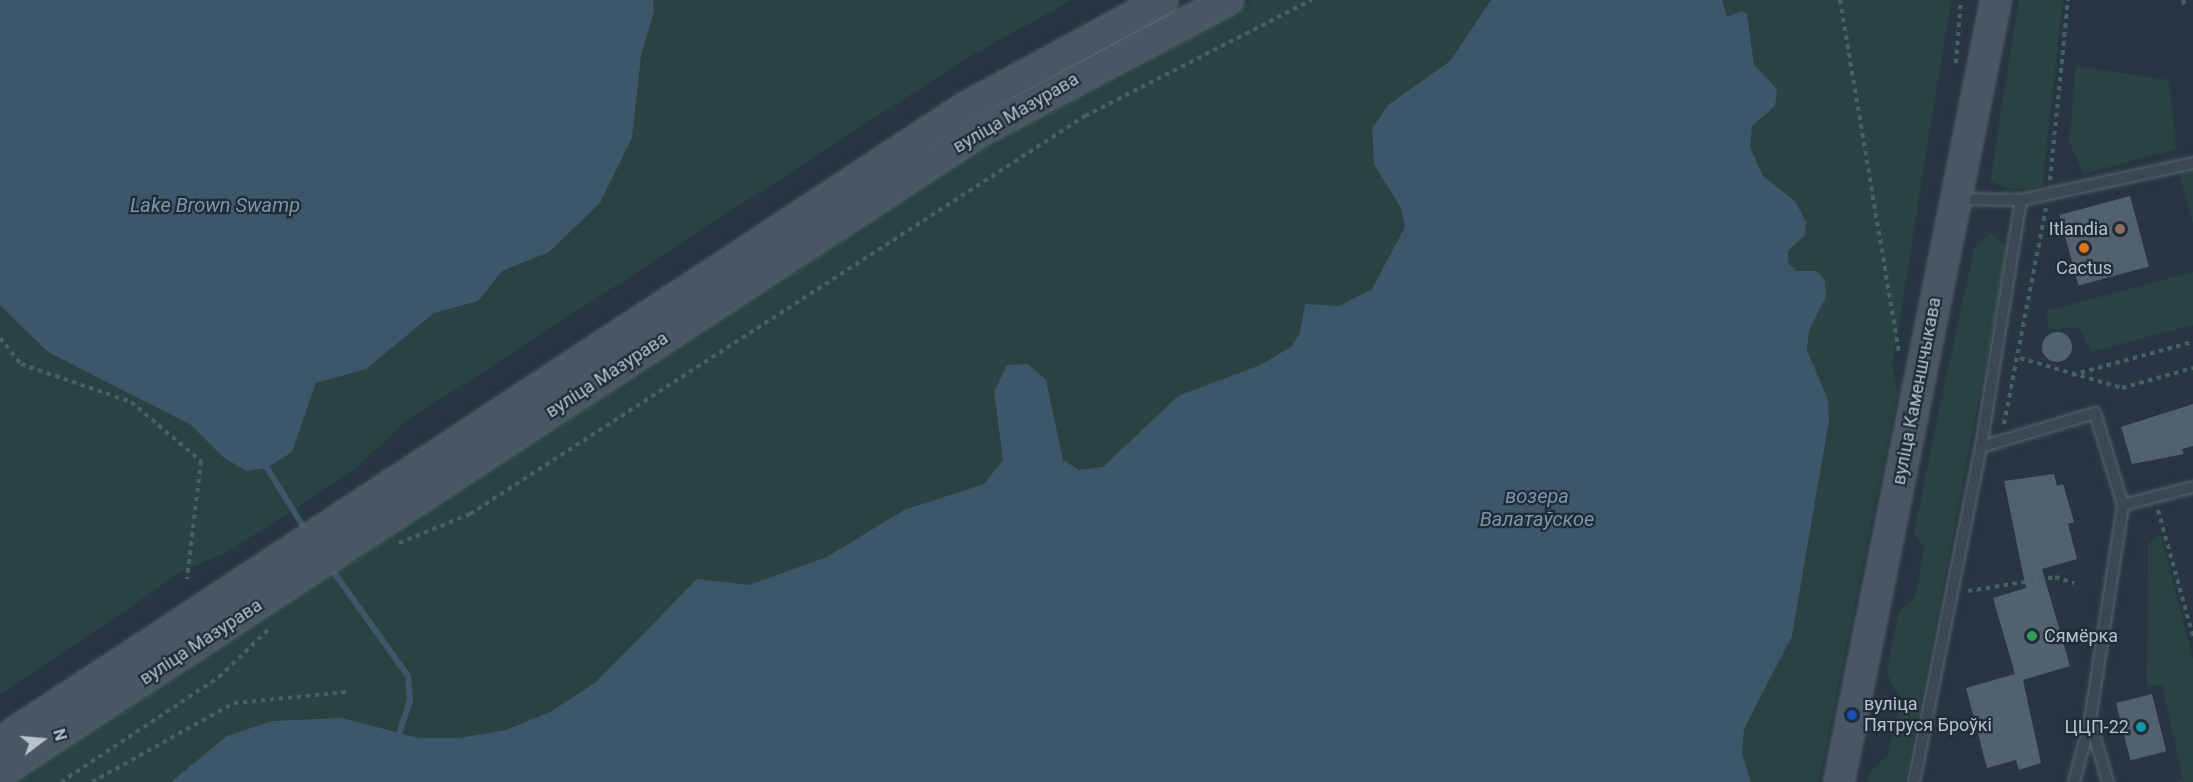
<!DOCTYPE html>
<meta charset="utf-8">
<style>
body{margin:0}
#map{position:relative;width:2193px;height:782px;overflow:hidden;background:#273642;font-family:Roboto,sans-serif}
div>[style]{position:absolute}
.green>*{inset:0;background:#294342}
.water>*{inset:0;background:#3d566a}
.stream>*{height:6px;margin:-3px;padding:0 3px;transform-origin:3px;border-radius:3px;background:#3d566a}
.building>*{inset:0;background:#52616e;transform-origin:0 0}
.round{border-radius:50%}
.path>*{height:4px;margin-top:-2px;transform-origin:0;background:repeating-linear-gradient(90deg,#496060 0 4.5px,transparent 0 9px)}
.roads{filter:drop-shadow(0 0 2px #59656f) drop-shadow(0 0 2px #59656f)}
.lane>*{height:10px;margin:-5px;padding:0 5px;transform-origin:5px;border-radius:5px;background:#3b4751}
.secondary>*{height:28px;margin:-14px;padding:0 14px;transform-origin:14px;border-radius:14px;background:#495764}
.dots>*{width:16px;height:16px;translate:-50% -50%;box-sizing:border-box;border:3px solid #202c37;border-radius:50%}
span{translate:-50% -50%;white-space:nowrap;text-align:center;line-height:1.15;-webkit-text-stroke:4.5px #202c37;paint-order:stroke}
.street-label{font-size:18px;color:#b8c2cb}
.poi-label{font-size:18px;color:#b8c2cb}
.right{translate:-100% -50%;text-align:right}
.left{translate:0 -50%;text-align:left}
.water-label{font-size:20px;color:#7996ad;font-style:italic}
.north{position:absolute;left:12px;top:710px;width:60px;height:60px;-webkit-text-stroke:4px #202c37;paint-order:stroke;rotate:74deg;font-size:16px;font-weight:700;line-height:24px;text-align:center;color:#b8c2cb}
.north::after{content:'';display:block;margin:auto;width:21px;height:27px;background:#b8c2cb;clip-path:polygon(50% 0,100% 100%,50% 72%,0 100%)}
</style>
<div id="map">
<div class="green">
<i style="clip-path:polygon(0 0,1072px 0,967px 58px,404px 423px,351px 472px,229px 551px,183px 571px,0 695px)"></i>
<i style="clip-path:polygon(1252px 0,1951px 0,1892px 366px,1897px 395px,1819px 782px,11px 782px,983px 142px)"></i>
<i style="clip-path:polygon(2019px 0,2063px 0,2042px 186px,2012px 190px,1990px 181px)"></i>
<i style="clip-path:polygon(2076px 66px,2169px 80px,2176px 149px,2084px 174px,2069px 142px)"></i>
<i style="clip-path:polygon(2193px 168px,2193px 224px,2179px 172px)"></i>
<i style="clip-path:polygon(1991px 232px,2006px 248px,2005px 264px,1905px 782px,1867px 782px,1869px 772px,1888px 755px,1901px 699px,1887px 674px,1898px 613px,1915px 597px,1924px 547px,1914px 532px,1938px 415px,1974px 249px)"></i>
<i style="clip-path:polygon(2193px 272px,2193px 325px,2091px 352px,2080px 328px,2049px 329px,2046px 311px)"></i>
<i style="clip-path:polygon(2161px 535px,2193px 659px,2193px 782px,2176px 782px,2183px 779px,2162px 685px,2147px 687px,2148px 544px)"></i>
</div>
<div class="water">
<i style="clip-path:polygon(0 0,653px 0,654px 11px,641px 56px,632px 138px,600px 203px,549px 252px,502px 271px,478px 301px,434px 313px,366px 369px,316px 383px,292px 452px,267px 468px,246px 471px,223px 457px,191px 425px,48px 352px,0 305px)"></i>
<i style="clip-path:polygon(1491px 0,1722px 0,1727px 17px,1742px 11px,1747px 15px,1754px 65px,1777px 89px,1775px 106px,1752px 126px,1750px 147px,1763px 176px,1795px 201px,1806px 222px,1805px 235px,1788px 251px,1788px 263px,1796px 271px,1817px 271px,1825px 281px,1826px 297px,1809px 330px,1807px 350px,1828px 400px,1829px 420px,1792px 636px,1744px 729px,1742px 754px,1751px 782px,171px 782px,227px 736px,272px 721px,342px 718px,419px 738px,459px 738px,506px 730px,550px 712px,595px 683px,697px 579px,749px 585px,827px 557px,904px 510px,984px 484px,1003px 460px,994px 392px,1007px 365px,1028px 364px,1046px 380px,1063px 460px,1079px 470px,1103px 467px,1178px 396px,1258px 366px,1291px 347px,1300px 333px,1305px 304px,1339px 306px,1372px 289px,1405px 227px,1401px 208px,1374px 164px,1372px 129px,1388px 105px,1450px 61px)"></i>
</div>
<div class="stream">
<i style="left:267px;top:468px;width:74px;rotate:58.2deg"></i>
<i style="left:330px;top:567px;width:134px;rotate:54.4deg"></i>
<i style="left:408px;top:676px;width:24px;rotate:85deg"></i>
<i style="left:410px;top:700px;width:36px;rotate:108deg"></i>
</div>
<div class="building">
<i style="left:2130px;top:196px;width:73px;height:73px;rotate:75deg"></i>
<i class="round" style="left:2042px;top:332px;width:30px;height:30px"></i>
<i style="clip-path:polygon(2193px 404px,2193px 446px,2182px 449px,2184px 454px,2132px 464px,2121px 427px)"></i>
<i style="clip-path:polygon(2054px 474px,2057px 486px,2063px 484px,2074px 522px,2068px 524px,2077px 559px,2042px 569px,2070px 666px,2023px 680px,2041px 763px,2019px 770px,2016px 760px,1987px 768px,1966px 688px,2015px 674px,1993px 598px,2026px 588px,2004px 481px)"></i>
<i style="left:2152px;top:694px;width:59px;height:37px;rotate:76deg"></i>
</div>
<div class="path">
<i style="left:1840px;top:0;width:359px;rotate:80.5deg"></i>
<i style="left:2183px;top:0;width:8px;rotate:76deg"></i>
<i style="left:1956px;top:63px;width:63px;rotate:-85.5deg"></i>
<i style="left:2050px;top:180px;width:181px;rotate:-84.3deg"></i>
<i style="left:0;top:338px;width:33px;rotate:51deg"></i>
<i style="left:21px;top:364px;width:116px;rotate:19.1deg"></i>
<i style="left:131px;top:402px;width:92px;rotate:40.1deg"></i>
<i style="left:201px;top:461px;width:119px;rotate:96.8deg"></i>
<i style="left:2020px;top:358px;width:106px;rotate:16.4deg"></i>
<i style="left:2122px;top:388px;width:74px;rotate:-15.7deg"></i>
<i style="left:2072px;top:375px;width:125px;rotate:-15.3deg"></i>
<i style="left:2004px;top:424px;width:220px;rotate:-79deg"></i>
<i style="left:2158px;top:510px;width:131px;rotate:74.5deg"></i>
<i style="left:399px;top:543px;width:77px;rotate:-22.2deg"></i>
<i style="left:470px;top:514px;width:733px;rotate:-32.91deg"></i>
<i style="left:1085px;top:116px;width:255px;rotate:-27.1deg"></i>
<i style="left:1968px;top:591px;width:88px;rotate:-9.1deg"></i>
<i style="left:2055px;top:577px;width:20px;rotate:18deg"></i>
<i style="left:61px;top:782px;width:190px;rotate:-33.6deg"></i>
<i style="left:219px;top:677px;width:71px;rotate:-43.9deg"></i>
<i style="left:92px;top:782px;width:162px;rotate:-29.1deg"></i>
<i style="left:234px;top:703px;width:116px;rotate:-5.5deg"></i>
</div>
<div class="roads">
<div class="lane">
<i style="left:1956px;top:199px;width:65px;rotate:0.9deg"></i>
<i style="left:2021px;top:200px;width:176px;rotate:-12.1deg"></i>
<i style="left:1981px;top:447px;width:119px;rotate:-16.6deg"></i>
<i style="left:2095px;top:413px;width:96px;rotate:73.1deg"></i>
<i style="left:2123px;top:505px;width:219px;rotate:98.7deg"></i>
<i style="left:2090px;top:721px;width:64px;rotate:73.6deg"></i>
<i style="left:2123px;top:505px;width:72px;rotate:-14.4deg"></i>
<i style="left:1914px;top:782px;width:342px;rotate:-78.7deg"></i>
<i style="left:1981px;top:447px;width:250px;rotate:-80.8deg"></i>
<i style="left:2074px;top:782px;width:62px;rotate:-75.1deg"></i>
</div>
<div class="secondary">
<i style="left:0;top:742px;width:1156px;rotate:-33.32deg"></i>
<i style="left:966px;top:107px;width:224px;rotate:-28.5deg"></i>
<i style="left:0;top:773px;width:1170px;rotate:-33.21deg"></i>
<i style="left:979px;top:132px;width:282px;rotate:-27.9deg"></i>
<i style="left:1839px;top:782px;width:798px;rotate:-78.65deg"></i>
</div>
</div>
<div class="dots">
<i style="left:2120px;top:229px;background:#8d6e63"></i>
<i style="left:2084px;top:248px;background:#e8710a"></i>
<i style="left:2032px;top:636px;background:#2e9e5b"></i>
<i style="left:1852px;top:715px;background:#1a4fb4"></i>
<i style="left:2141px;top:727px;background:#0f9aa8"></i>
</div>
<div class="street-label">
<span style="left:1016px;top:113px;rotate:-30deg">вуліца Мазурава</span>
<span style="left:607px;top:375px;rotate:-33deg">вуліца Мазурава</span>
<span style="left:1917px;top:391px;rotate:-79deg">вуліца Каменшчыкава</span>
<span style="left:201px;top:642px;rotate:-33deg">вуліца Мазурава</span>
</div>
<div class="poi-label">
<span class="right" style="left:2108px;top:229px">Itlandia</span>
<span style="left:2084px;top:268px">Cactus</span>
<span class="left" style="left:2044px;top:636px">Сямёрка</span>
<span class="left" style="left:1864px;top:715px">вуліца<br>Пятруся Броўкі</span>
<span class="right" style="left:2129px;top:727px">ЦЦП-22</span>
</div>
<div class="water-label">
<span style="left:215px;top:205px">Lake Brown Swamp</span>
<span style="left:1537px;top:508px">возера<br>Валатаўское</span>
</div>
<div class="north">N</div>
</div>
